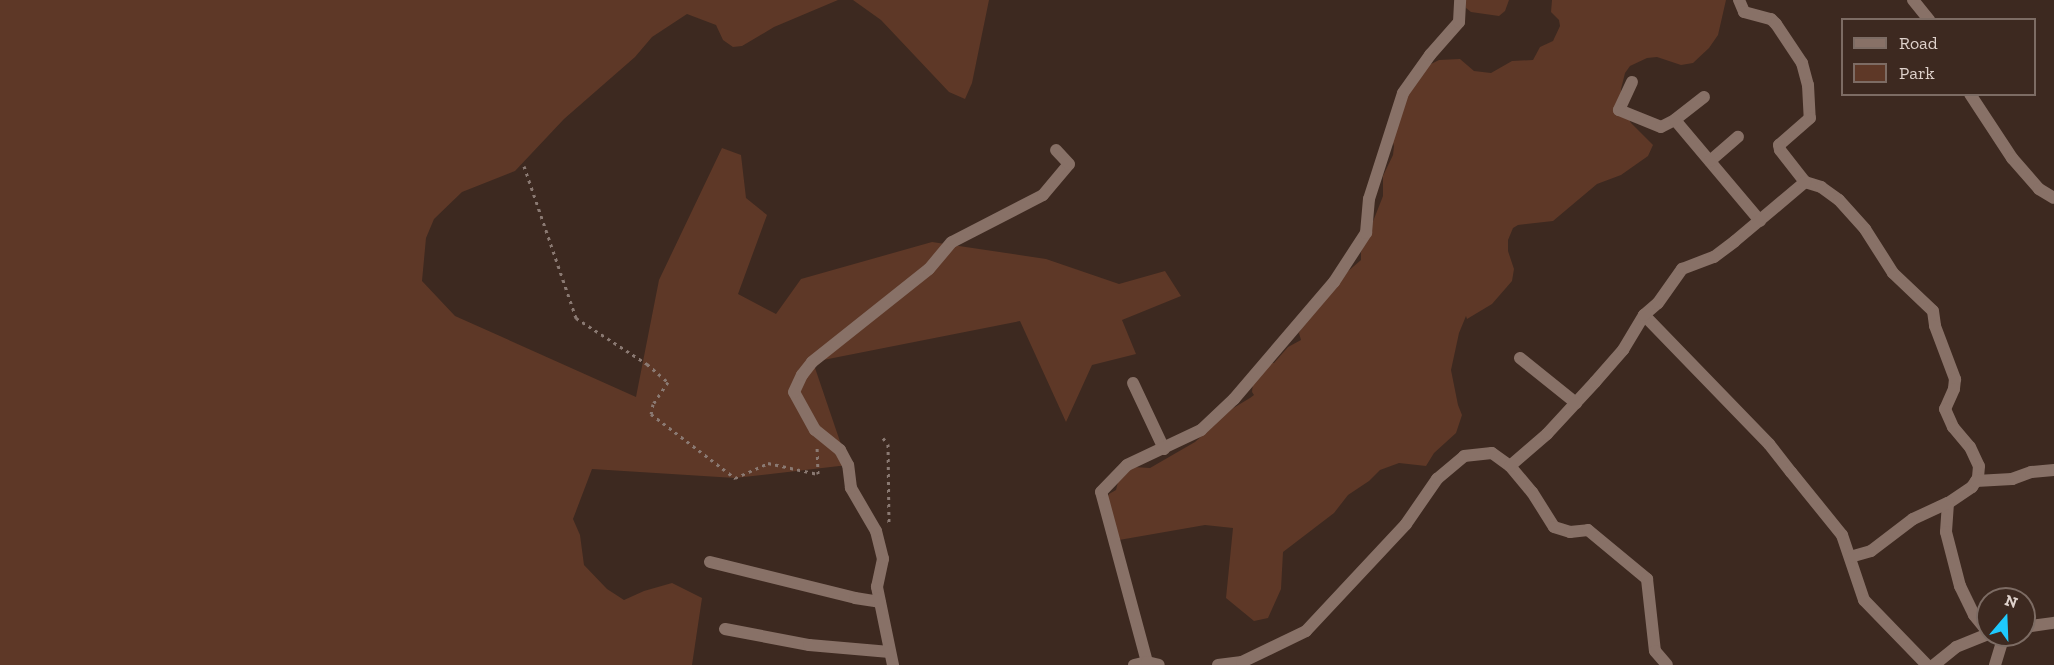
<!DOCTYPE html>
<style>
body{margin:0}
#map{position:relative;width:2054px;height:665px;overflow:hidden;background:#3d2920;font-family:"Zilla Slab",serif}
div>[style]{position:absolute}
.green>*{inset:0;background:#5e3827}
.path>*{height:3px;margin-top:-1.5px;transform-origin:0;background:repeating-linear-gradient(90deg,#8a7972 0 3px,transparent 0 7.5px)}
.street>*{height:12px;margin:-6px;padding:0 6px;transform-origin:6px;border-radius:6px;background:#887167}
span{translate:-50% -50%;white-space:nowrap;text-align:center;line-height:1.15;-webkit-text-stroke:6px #3d2920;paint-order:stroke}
.legend{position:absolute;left:1841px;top:18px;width:195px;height:78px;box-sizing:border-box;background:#3d2920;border:2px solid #7d6c64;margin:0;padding:8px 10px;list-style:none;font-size:18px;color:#ded1cb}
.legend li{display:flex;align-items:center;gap:12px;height:30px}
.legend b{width:30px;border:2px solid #7d6c64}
.north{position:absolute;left:1976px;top:587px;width:60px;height:60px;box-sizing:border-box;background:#3d2920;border:2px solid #7d6c64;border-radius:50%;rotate:19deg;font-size:16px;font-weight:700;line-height:24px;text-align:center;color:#ded1cb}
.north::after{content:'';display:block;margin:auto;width:21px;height:27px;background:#1ec9fd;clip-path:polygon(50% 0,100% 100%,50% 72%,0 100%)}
</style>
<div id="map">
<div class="green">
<i style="clip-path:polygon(0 0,838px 0,774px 27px,742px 46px,733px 47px,723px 40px,716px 25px,687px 14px,652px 37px,635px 57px,564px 119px,515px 171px,462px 192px,434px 219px,426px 238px,422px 281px,455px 316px,636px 397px,659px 280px,722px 148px,741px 155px,746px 198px,767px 215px,738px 294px,776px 314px,801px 279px,932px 242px,1046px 259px,1119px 284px,1165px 271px,1181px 296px,1122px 320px,1136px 354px,1092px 365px,1066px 422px,1020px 321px,813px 362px,848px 465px,735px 478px,592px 469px,573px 519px,580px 535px,584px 565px,607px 589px,624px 600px,644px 591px,672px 583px,702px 598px,692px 665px,0 665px)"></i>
<i style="clip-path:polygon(853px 0,989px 0,972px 83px,965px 99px,949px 92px,881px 20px)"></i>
<i style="clip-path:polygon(1465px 0,1509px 0,1505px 11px,1499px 16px,1471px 12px,1466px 8px)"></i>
<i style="clip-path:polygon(1552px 0,1726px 0,1718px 35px,1709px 48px,1693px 63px,1681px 65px,1657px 57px,1647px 58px,1630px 66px,1625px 73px,1621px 89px,1622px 107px,1631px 123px,1653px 145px,1648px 156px,1621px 175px,1597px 184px,1553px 221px,1518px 225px,1513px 228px,1508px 240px,1508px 251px,1514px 269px,1512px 281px,1492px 304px,1467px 319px,1466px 316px,1459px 333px,1451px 370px,1458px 405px,1462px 415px,1456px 433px,1434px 453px,1426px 466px,1399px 463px,1380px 470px,1369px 481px,1348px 495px,1334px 513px,1283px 552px,1281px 589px,1268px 618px,1254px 621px,1226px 598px,1233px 528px,1205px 525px,1119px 540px,1107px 499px,1109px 494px,1116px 490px,1118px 482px,1133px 467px,1150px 468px,1195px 442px,1230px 410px,1250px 398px,1254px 395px,1252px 392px,1253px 383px,1270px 363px,1274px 363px,1288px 347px,1301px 340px,1299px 333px,1305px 321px,1347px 272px,1361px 260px,1361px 252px,1383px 196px,1383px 176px,1393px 155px,1394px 146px,1392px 139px,1406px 97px,1429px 65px,1439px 60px,1460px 59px,1474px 71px,1491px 73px,1512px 61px,1533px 60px,1540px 47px,1553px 41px,1560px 26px,1559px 20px,1551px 12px)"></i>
</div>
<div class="path">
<i style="left:524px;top:166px;width:161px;rotate:71.1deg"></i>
<i style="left:576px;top:318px;width:85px;rotate:32.9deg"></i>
<i style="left:647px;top:364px;width:28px;rotate:41deg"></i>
<i style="left:668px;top:382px;width:27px;rotate:124deg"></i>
<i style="left:653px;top:404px;width:10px;rotate:101deg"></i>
<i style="left:651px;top:414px;width:106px;rotate:37.3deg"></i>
<i style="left:735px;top:478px;width:36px;rotate:-24deg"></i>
<i style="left:768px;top:463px;width:51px;rotate:12.4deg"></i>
<i style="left:818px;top:474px;width:27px;rotate:-92deg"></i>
<i style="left:883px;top:438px;width:8px;rotate:50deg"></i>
<i style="left:888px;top:444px;width:82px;rotate:89.3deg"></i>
</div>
<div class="street">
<i style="left:1739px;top:0;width:13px;rotate:67deg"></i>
<i style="left:1744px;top:12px;width:28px;rotate:15deg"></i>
<i style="left:1771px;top:19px;width:7px;rotate:45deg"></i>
<i style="left:1776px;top:24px;width:47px;rotate:56.3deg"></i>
<i style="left:1802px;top:63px;width:23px;rotate:75deg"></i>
<i style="left:1808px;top:85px;width:33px;rotate:87deg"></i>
<i style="left:1810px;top:118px;width:41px;rotate:138.9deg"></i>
<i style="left:1779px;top:145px;width:5px;rotate:79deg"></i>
<i style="left:1780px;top:150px;width:41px;rotate:52deg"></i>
<i style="left:1805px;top:182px;width:17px;rotate:17deg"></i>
<i style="left:1821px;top:187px;width:22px;rotate:36deg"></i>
<i style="left:1839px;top:200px;width:39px;rotate:48deg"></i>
<i style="left:1865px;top:229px;width:52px;rotate:57.5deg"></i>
<i style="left:1893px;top:273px;width:55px;rotate:43.5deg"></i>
<i style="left:1933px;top:311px;width:15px;rotate:82deg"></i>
<i style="left:1935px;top:326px;width:57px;rotate:69.3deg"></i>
<i style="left:1955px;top:379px;width:10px;rotate:96deg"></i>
<i style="left:1954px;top:389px;width:22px;rotate:114deg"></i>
<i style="left:1945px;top:409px;width:20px;rotate:66deg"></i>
<i style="left:1953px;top:427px;width:26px;rotate:50deg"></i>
<i style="left:1970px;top:447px;width:21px;rotate:65deg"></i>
<i style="left:1979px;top:466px;width:12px;rotate:95deg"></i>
<i style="left:1978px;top:478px;width:11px;rotate:124deg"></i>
<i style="left:1972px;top:487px;width:29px;rotate:146deg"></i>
<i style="left:1948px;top:503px;width:29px;rotate:94deg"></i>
<i style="left:1946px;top:532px;width:56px;rotate:75.5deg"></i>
<i style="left:1960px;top:586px;width:32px;rotate:64deg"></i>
<i style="left:1974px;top:615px;width:22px;rotate:51deg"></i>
<i style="left:1913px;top:0;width:26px;rotate:51deg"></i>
<i style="left:1632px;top:82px;width:31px;rotate:115deg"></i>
<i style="left:1619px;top:110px;width:45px;rotate:22deg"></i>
<i style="left:1661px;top:127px;width:16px;rotate:-27deg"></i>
<i style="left:1970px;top:94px;width:77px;rotate:56.7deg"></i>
<i style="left:2012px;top:158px;width:41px;rotate:48.9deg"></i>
<i style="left:2039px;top:189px;width:17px;rotate:31deg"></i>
<i style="left:1704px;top:97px;width:37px;rotate:142deg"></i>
<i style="left:1675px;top:120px;width:132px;rotate:49.9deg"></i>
<i style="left:1710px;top:161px;width:37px;rotate:-41deg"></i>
<i style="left:1644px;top:315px;width:180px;rotate:45.9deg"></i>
<i style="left:1769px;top:444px;width:36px;rotate:52deg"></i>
<i style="left:1791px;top:472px;width:81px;rotate:51deg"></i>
<i style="left:1842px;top:535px;width:69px;rotate:71.3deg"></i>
<i style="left:1864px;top:600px;width:91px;rotate:45.9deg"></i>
<i style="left:1520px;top:358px;width:72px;rotate:38.8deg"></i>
<i style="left:1133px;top:383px;width:73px;rotate:64.8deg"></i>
<i style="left:1510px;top:466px;width:34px;rotate:50deg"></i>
<i style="left:1532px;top:492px;width:41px;rotate:57.8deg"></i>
<i style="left:1554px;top:527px;width:17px;rotate:17deg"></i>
<i style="left:1570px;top:532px;width:18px;rotate:-6deg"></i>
<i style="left:1588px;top:530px;width:77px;rotate:39.7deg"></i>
<i style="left:1647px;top:579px;width:72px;rotate:83.7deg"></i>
<i style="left:1655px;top:651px;width:18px;rotate:49deg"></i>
<i style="left:1976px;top:481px;width:36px;rotate:-3deg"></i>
<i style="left:2012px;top:479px;width:20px;rotate:-20deg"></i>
<i style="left:2031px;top:472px;width:23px;rotate:-5deg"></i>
<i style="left:1850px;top:557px;width:22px;rotate:-16deg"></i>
<i style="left:1871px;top:551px;width:53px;rotate:-37.3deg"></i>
<i style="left:1913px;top:519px;width:38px;rotate:-25deg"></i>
<i style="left:710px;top:562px;width:149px;rotate:13.9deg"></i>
<i style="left:855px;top:598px;width:25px;rotate:9deg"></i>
<i style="left:2024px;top:627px;width:30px;rotate:-8deg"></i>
<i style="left:725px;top:629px;width:86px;rotate:10.8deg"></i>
<i style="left:809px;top:645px;width:81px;rotate:4.9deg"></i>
<i style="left:1147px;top:662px;width:176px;rotate:-105.1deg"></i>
<i style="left:1101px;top:492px;width:37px;rotate:-46deg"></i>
<i style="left:1127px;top:465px;width:82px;rotate:-25.3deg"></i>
<i style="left:1201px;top:430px;width:45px;rotate:-43.2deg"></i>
<i style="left:1234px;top:399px;width:154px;rotate:-49.5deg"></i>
<i style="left:1334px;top:282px;width:59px;rotate:-56.9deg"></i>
<i style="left:1366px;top:233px;width:34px;rotate:-85deg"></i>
<i style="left:1369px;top:199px;width:111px;rotate:-72.2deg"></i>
<i style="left:1403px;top:93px;width:47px;rotate:-54.6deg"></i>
<i style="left:1430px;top:55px;width:44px;rotate:-48.7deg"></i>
<i style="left:1459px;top:22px;width:22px;rotate:-87deg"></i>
<i style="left:893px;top:665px;width:80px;rotate:-101.6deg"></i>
<i style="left:877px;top:587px;width:29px;rotate:-78deg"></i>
<i style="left:883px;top:559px;width:29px;rotate:-104deg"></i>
<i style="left:876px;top:531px;width:50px;rotate:-120.2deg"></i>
<i style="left:851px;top:488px;width:23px;rotate:-97deg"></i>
<i style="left:848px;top:465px;width:17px;rotate:-118deg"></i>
<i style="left:840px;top:450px;width:32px;rotate:-141deg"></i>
<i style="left:815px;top:430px;width:43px;rotate:-118.9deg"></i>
<i style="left:794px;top:392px;width:19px;rotate:-65deg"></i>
<i style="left:802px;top:375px;width:16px;rotate:-52deg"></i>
<i style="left:812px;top:362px;width:149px;rotate:-38.5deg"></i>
<i style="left:929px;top:269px;width:35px;rotate:-50deg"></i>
<i style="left:952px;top:242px;width:102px;rotate:-27.3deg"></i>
<i style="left:1043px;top:195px;width:40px;rotate:-50deg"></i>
<i style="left:1069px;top:164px;width:19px;rotate:-133deg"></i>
<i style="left:1134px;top:665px;width:13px;rotate:-13deg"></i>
<i style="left:1147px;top:662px;width:12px;rotate:14deg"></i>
<i style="left:1218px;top:665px;width:24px;rotate:-7deg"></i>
<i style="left:1242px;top:662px;width:71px;rotate:-25.8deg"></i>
<i style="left:1306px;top:631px;width:146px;rotate:-46.9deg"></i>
<i style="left:1406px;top:524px;width:55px;rotate:-55.4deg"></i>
<i style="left:1437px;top:479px;width:35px;rotate:-40deg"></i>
<i style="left:1464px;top:456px;width:28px;rotate:-6deg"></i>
<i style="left:1492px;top:453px;width:22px;rotate:36deg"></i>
<i style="left:1510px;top:466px;width:49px;rotate:-40.9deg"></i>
<i style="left:1547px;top:434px;width:71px;rotate:-47.3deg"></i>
<i style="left:1595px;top:382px;width:43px;rotate:-48.8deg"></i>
<i style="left:1623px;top:350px;width:41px;rotate:-59deg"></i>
<i style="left:1644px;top:315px;width:18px;rotate:-41deg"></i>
<i style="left:1658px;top:303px;width:42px;rotate:-54.8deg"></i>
<i style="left:1682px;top:269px;width:34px;rotate:-21deg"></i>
<i style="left:1714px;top:257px;width:26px;rotate:-37deg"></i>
<i style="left:1735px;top:241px;width:92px;rotate:-40.1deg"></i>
<i style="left:1934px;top:665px;width:28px;rotate:-39deg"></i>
<i style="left:1956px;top:647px;width:35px;rotate:-22deg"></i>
<i style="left:1995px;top:665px;width:31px;rotate:-73deg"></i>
</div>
<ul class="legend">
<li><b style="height:8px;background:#887167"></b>Road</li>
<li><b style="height:16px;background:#5e3827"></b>Park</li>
</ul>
<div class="north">N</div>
</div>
